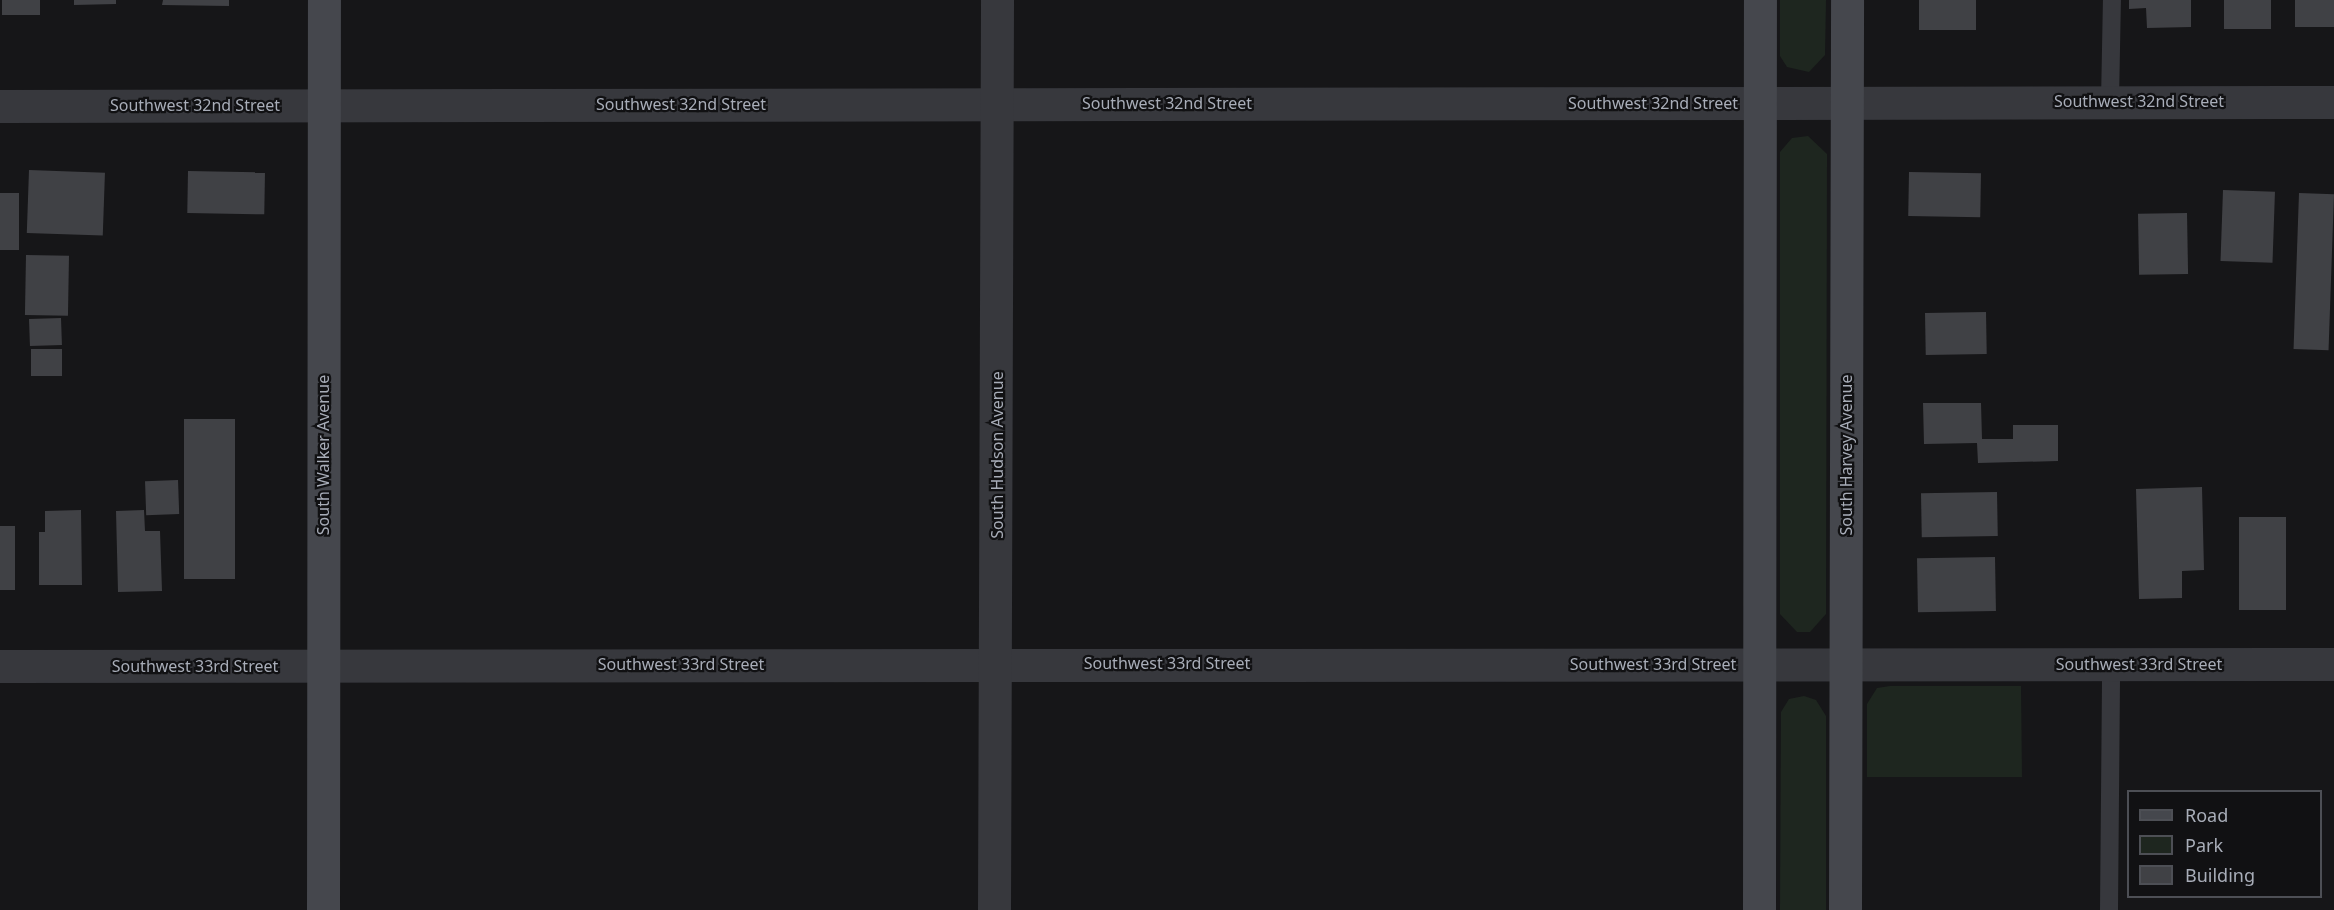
<!DOCTYPE html>
<style>
body{margin:0}
#map{position:relative;width:2334px;height:910px;overflow:hidden;background:#161618;font-family:"Noto Sans",sans-serif}
div>[style]{position:absolute}
.green>*{inset:0;background:#1e261f}
.building>*{inset:0;background:#404145;transform-origin:0 0}
.lane>*{height:18px;margin:-9px;padding:0 9px;transform-origin:9px;border-radius:9px;background:#37383d}
.street>*{height:33px;margin:-16.5px;padding:0 16.5px;transform-origin:16.5px;border-radius:16.5px;background:#37383d}
.secondary>*{height:33px;margin:-16.5px;padding:0 16.5px;transform-origin:16.5px;border-radius:16.5px;background:#45474d}
span{translate:-50% -50%;white-space:nowrap;text-align:center;line-height:1.15;-webkit-text-stroke:4.5px #111113;paint-order:stroke}
.street-label{font-size:16px;color:#a8adb8}
.legend{position:absolute;left:2127px;top:790px;width:195px;height:108px;box-sizing:border-box;background:#111113;border:2px solid #4d4f55;margin:0;padding:8px 10px;list-style:none;font-size:18px;color:#a8adb8}
.legend li{display:flex;align-items:center;gap:12px;height:30px}
.legend b{width:30px;border:2px solid #4d4f55}
</style>
<div id="map">
<div class="green">
<i style="clip-path:polygon(1780px 0,1826px 0,1825px 55px,1809px 72px,1787px 67px,1780px 56px)"></i>
<i style="clip-path:polygon(1808px 136px,1827px 154px,1826px 614px,1810px 632px,1797px 632px,1780px 614px,1780px 152px,1792px 138px)"></i>
<i style="clip-path:polygon(1890px 686px,2021px 686px,2022px 777px,1867px 777px,1867px 704px,1877px 688px)"></i>
<i style="clip-path:polygon(1804px 696px,1816px 700px,1826px 716px,1826px 910px,1780px 910px,1781px 712px,1789px 699px)"></i>
</div>
<div class="building">
<i style="left:2px;top:0;width:38px;height:15px"></i>
<i style="clip-path:polygon(74px 0,116px 0,116px 4px,74px 5px)"></i>
<i style="clip-path:polygon(163px 0,229px 0,229px 6px,162px 5px)"></i>
<i style="left:1919px;top:0;width:57px;height:30px"></i>
<i style="clip-path:polygon(2129px 0,2191px 0,2191px 27px,2147px 28px,2146px 8px,2129px 9px)"></i>
<i style="left:2224px;top:0;width:47px;height:29px"></i>
<i style="left:2295px;top:0;width:39px;height:27px"></i>
<i style="left:29px;top:170px;width:76px;height:63px;rotate:2deg"></i>
<i style="left:188px;top:171px;width:77px;height:42px;rotate:1deg"></i>
<i style="left:1909px;top:172px;width:72px;height:44px;rotate:1deg"></i>
<i style="left:2223px;top:190px;width:52px;height:71px;rotate:2deg"></i>
<i style="left:0;top:193px;width:19px;height:57px"></i>
<i style="left:2299px;top:193px;width:35px;height:156px;rotate:2deg"></i>
<i style="left:2187px;top:213px;width:61px;height:49px;rotate:89deg"></i>
<i style="left:26px;top:255px;width:43px;height:60px;rotate:1deg"></i>
<i style="left:1986px;top:312px;width:42px;height:61px;rotate:89deg"></i>
<i style="left:61px;top:318px;width:27px;height:32px;rotate:88deg"></i>
<i style="left:31px;top:349px;width:31px;height:27px"></i>
<i style="clip-path:polygon(1923px 403px,1981px 403px,1982px 439px,2013px 439px,2013px 425px,2058px 425px,2058px 461px,1978px 463px,1977px 443px,1924px 444px)"></i>
<i style="left:184px;top:419px;width:51px;height:160px"></i>
<i style="left:178px;top:480px;width:34px;height:33px;rotate:88deg"></i>
<i style="clip-path:polygon(2202px 487px,2204px 570px,2182px 571px,2182px 598px,2139px 599px,2136px 489px)"></i>
<i style="left:1997px;top:492px;width:44px;height:76px;rotate:89deg"></i>
<i style="clip-path:polygon(81px 510px,82px 585px,39px 585px,39px 532px,45px 532px,45px 511px)"></i>
<i style="clip-path:polygon(144px 510px,145px 531px,160px 531px,162px 591px,118px 592px,116px 511px)"></i>
<i style="left:2239px;top:517px;width:47px;height:93px"></i>
<i style="left:15px;top:526px;width:64px;height:15px;rotate:90deg"></i>
<i style="left:1995px;top:557px;width:54px;height:78px;rotate:89deg"></i>
</div>
<div class="lane">
<i style="left:2110px;top:101px;width:101px;rotate:-88.9deg"></i>
<i style="left:2109px;top:910px;width:246px;rotate:-89.5deg"></i>
</div>
<div class="street">
<i style="left:0;top:106px;width:2334px;rotate:-0.1deg"></i>
<i style="left:0;top:666px;width:2334px;rotate:-0.05deg"></i>
<i style="left:994px;top:910px;width:910px;rotate:-89.81deg"></i>
</div>
<div class="secondary">
<i style="left:323px;top:910px;width:910px;rotate:-89.94deg"></i>
<i style="left:1759px;top:910px;width:910px;rotate:-89.94deg"></i>
<i style="left:1845px;top:910px;width:910px;rotate:-89.87deg"></i>
</div>
<div class="street-label">
<span style="left:2139px;top:101px">Southwest 32nd Street</span>
<span style="left:1167px;top:103px">Southwest 32nd Street</span>
<span style="left:1653px;top:103px">Southwest 32nd Street</span>
<span style="left:681px;top:104px">Southwest 32nd Street</span>
<span style="left:195px;top:105px">Southwest 32nd Street</span>
<span style="left:323px;top:455px;rotate:-90deg">South Walker Avenue</span>
<span style="left:997px;top:455px;rotate:-90deg">South Hudson Avenue</span>
<span style="left:1846px;top:455px;rotate:-90deg">South Harvey Avenue</span>
<span style="left:1167px;top:663px">Southwest 33rd Street</span>
<span style="left:681px;top:664px">Southwest 33rd Street</span>
<span style="left:1653px;top:664px">Southwest 33rd Street</span>
<span style="left:2139px;top:664px">Southwest 33rd Street</span>
<span style="left:195px;top:666px">Southwest 33rd Street</span>
</div>
<ul class="legend">
<li><b style="height:8px;background:#45474d"></b>Road</li>
<li><b style="height:16px;background:#1e261f"></b>Park</li>
<li><b style="height:16px;background:#404145"></b>Building</li>
</ul>
</div>
